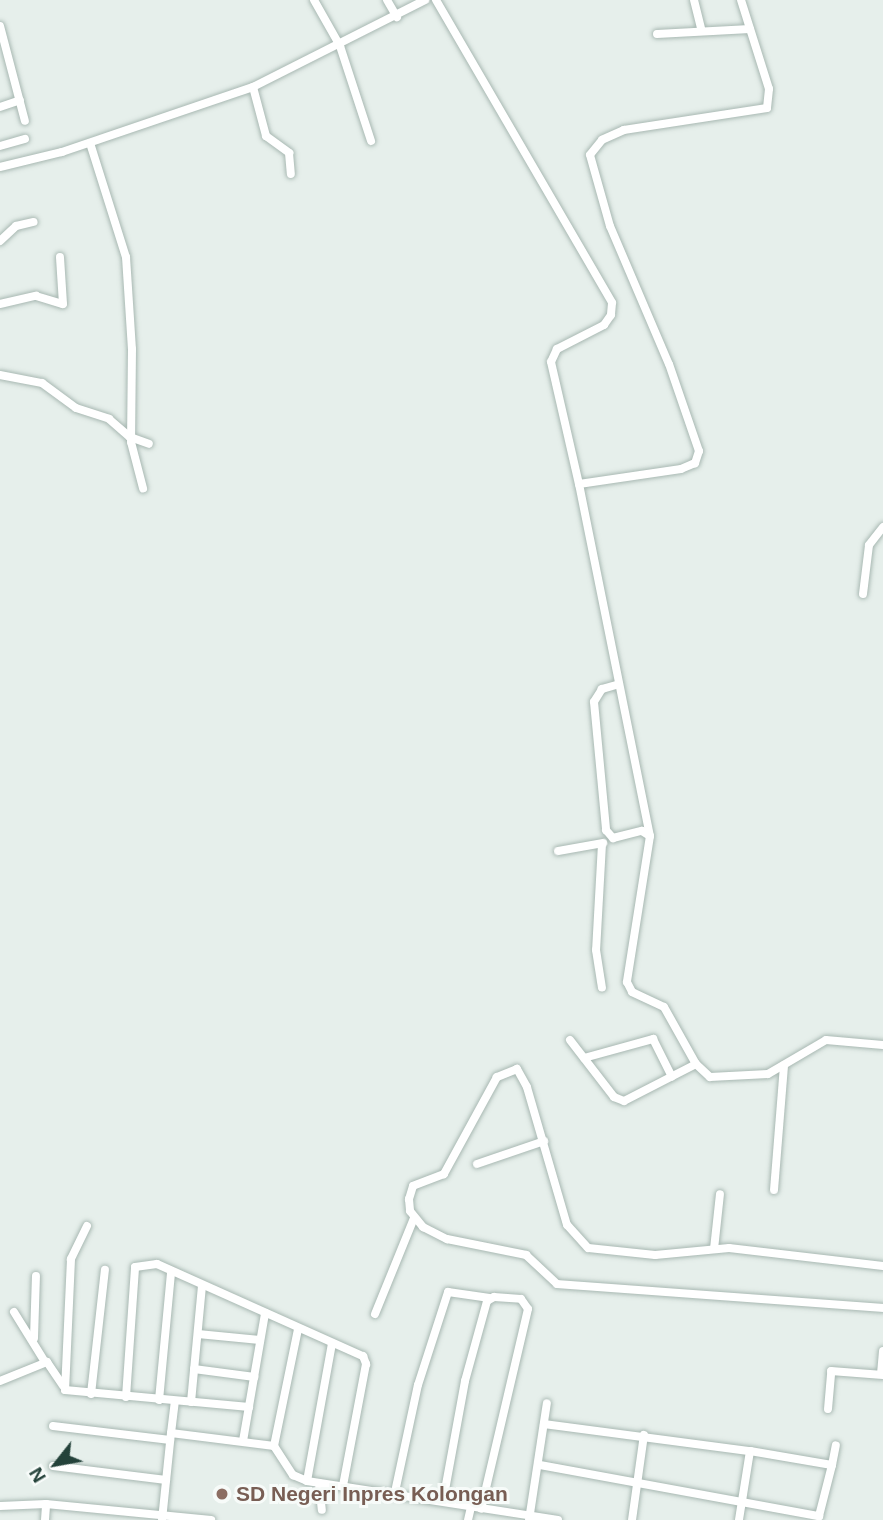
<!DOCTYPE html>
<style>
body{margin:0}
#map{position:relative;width:883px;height:1520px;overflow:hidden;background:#e6efeb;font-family:Helvetica,sans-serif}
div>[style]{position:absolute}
.roads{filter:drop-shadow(0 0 2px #a8b8b2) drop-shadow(0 0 2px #a8b8b2)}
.minor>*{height:8px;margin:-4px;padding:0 4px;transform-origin:4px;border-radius:4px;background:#fff}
.dots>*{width:19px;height:19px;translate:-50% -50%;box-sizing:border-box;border:4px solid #f7fbf9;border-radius:50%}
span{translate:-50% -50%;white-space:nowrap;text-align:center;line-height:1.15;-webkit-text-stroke:6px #f7fbf9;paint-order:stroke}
.education-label{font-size:21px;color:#785e54;font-weight:700}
.left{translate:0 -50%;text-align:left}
.north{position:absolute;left:21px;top:1429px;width:70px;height:70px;-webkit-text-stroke:5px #f7fbf9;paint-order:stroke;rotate:239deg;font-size:19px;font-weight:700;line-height:28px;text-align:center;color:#24423a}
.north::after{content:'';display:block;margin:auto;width:24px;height:32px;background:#24423a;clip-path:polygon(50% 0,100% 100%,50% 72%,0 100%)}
</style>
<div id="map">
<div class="roads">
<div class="minor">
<i style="left:314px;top:0;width:53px;rotate:60.5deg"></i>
<i style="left:340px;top:46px;width:100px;rotate:71.9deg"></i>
<i style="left:387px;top:0;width:20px;rotate:60deg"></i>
<i style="left:436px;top:0;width:350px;rotate:59.8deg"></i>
<i style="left:612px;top:303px;width:12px;rotate:95deg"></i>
<i style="left:611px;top:315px;width:12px;rotate:125deg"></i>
<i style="left:604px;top:325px;width:53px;rotate:152.9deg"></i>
<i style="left:557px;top:349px;width:14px;rotate:115deg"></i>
<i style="left:551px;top:362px;width:125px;rotate:77.1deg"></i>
<i style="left:694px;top:0;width:30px;rotate:76deg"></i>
<i style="left:741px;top:0;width:93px;rotate:72.5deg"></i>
<i style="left:769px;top:89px;width:19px;rotate:96deg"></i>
<i style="left:767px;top:108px;width:145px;rotate:171.3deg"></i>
<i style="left:624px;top:130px;width:24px;rotate:156deg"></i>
<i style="left:602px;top:140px;width:19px;rotate:129deg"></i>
<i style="left:590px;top:155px;width:74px;rotate:74.3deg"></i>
<i style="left:610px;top:226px;width:150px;rotate:66.9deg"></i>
<i style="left:669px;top:364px;width:92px;rotate:71deg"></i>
<i style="left:699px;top:451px;width:13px;rotate:108deg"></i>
<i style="left:695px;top:463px;width:15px;rotate:157deg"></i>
<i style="left:681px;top:469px;width:103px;rotate:171.6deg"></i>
<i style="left:579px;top:484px;width:359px;rotate:78.6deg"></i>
<i style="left:650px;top:836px;width:148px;rotate:99deg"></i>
<i style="left:627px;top:982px;width:11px;rotate:63deg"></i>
<i style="left:632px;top:992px;width:35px;rotate:25deg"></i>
<i style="left:664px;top:1007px;width:65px;rotate:60.7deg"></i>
<i style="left:696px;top:1064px;width:19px;rotate:43deg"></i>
<i style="left:710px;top:1077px;width:58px;rotate:-3deg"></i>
<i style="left:768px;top:1074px;width:67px;rotate:-30.4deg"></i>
<i style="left:826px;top:1040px;width:57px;rotate:5deg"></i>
<i style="left:0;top:26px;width:98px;rotate:75.3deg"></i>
<i style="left:657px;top:34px;width:93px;rotate:-3.1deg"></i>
<i style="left:253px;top:87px;width:51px;rotate:75.1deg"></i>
<i style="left:266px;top:136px;width:29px;rotate:36deg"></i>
<i style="left:289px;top:153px;width:21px;rotate:85deg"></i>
<i style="left:0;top:107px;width:21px;rotate:-19deg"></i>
<i style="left:90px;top:143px;width:120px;rotate:72.5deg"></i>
<i style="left:126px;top:257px;width:92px;rotate:86.3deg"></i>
<i style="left:132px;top:349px;width:93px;rotate:90.6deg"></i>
<i style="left:131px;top:442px;width:48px;rotate:75.4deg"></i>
<i style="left:0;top:146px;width:26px;rotate:-16deg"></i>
<i style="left:0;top:167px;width:64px;rotate:-13.6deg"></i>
<i style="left:62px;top:152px;width:202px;rotate:-18.8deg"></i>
<i style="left:253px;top:87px;width:193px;rotate:-26.8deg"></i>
<i style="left:0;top:241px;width:22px;rotate:-43deg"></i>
<i style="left:16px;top:226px;width:18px;rotate:-13deg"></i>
<i style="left:0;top:304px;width:37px;rotate:-13deg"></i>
<i style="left:36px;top:296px;width:28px;rotate:17deg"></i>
<i style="left:63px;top:304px;width:47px;rotate:-93.7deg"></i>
<i style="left:0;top:375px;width:43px;rotate:10.8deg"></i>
<i style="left:42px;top:383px;width:42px;rotate:36.3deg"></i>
<i style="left:76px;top:408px;width:35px;rotate:18deg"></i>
<i style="left:109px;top:419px;width:28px;rotate:41deg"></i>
<i style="left:130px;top:437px;width:20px;rotate:20deg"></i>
<i style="left:863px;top:594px;width:49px;rotate:-83deg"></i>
<i style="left:869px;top:545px;width:23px;rotate:-52deg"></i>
<i style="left:616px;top:685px;width:15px;rotate:164deg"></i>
<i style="left:602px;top:689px;width:15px;rotate:122deg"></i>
<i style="left:594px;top:702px;width:129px;rotate:84.6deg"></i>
<i style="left:606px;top:830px;width:11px;rotate:49deg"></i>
<i style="left:613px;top:838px;width:30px;rotate:-14deg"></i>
<i style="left:642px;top:831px;width:9px;rotate:32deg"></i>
<i style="left:602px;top:844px;width:106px;rotate:93.2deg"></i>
<i style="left:596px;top:950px;width:38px;rotate:81deg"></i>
<i style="left:558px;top:851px;width:46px;rotate:-10.1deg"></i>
<i style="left:570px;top:1040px;width:72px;rotate:52.3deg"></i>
<i style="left:614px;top:1097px;width:11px;rotate:22deg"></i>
<i style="left:624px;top:1101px;width:81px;rotate:-27.2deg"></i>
<i style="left:584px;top:1058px;width:72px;rotate:-15.4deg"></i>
<i style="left:653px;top:1039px;width:42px;rotate:63.4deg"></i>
<i style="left:477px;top:1164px;width:71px;rotate:-18.9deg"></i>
<i style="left:774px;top:1190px;width:125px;rotate:-85.4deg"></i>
<i style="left:87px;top:1226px;width:37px;rotate:116deg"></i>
<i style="left:71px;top:1259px;width:131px;rotate:92.6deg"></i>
<i style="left:65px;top:1390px;width:185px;rotate:5.3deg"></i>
<i style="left:714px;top:1249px;width:55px;rotate:-83.8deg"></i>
<i style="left:883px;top:1266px;width:155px;rotate:-173.3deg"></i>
<i style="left:729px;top:1248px;width:74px;rotate:174.6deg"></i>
<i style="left:655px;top:1255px;width:67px;rotate:-174deg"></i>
<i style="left:588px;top:1248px;width:31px;rotate:-132deg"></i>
<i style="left:567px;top:1225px;width:144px;rotate:-106.2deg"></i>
<i style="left:527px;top:1087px;width:21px;rotate:-119deg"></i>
<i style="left:517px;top:1069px;width:22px;rotate:158deg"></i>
<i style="left:497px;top:1077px;width:111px;rotate:118.7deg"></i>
<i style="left:444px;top:1174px;width:33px;rotate:159deg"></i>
<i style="left:413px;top:1186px;width:14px;rotate:107deg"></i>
<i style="left:409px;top:1199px;width:12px;rotate:85deg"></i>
<i style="left:410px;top:1211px;width:21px;rotate:51deg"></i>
<i style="left:423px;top:1227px;width:27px;rotate:27deg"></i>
<i style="left:447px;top:1239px;width:81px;rotate:11.4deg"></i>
<i style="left:526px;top:1255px;width:42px;rotate:43.1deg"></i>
<i style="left:557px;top:1284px;width:327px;rotate:4.2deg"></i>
<i style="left:14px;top:1312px;width:59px;rotate:58.2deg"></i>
<i style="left:375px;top:1314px;width:104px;rotate:-67.9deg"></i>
<i style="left:198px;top:1334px;width:62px;rotate:5.5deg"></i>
<i style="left:34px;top:1338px;width:62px;rotate:-88.2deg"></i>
<i style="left:194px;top:1369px;width:61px;rotate:7.6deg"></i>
<i style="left:881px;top:1374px;width:23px;rotate:-85deg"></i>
<i style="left:0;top:1381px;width:51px;rotate:-22deg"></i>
<i style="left:47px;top:1362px;width:29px;rotate:56deg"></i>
<i style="left:91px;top:1394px;width:125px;rotate:-83.6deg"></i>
<i style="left:126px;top:1397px;width:130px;rotate:-86deg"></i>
<i style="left:135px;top:1267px;width:22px;rotate:-8deg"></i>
<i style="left:157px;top:1264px;width:226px;rotate:24.1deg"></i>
<i style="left:363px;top:1356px;width:9px;rotate:69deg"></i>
<i style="left:366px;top:1364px;width:124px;rotate:100.7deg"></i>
<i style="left:159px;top:1400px;width:129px;rotate:-84.6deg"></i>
<i style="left:191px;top:1402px;width:117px;rotate:-84.6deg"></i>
<i style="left:828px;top:1409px;width:38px;rotate:-85deg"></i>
<i style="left:831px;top:1371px;width:52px;rotate:4.4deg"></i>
<i style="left:544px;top:1424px;width:208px;rotate:7.5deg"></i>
<i style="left:750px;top:1451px;width:70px;rotate:99.1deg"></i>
<i style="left:53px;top:1426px;width:118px;rotate:6.8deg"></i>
<i style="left:171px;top:1433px;width:32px;rotate:-83deg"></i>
<i style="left:243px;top:1441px;width:130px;rotate:-80.2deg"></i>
<i style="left:274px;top:1446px;width:119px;rotate:-78.4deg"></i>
<i style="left:750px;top:1451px;width:83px;rotate:9.7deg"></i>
<i style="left:832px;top:1465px;width:20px;rotate:-79deg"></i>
<i style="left:540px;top:1465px;width:284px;rotate:10.4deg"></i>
<i style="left:819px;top:1516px;width:53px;rotate:-75.7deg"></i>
<i style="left:53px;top:1466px;width:114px;rotate:7.1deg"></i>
<i style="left:307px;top:1481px;width:140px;rotate:-79.7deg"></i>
<i style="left:319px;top:1483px;width:27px;rotate:84deg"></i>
<i style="left:395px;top:1492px;width:109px;rotate:-77.9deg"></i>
<i style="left:418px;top:1385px;width:98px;rotate:-72.1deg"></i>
<i style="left:448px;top:1292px;width:42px;rotate:8.1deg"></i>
<i style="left:443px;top:1501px;width:122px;rotate:-79.6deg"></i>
<i style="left:465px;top:1381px;width:83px;rotate:-74.6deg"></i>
<i style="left:487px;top:1301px;width:8px;rotate:-30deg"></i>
<i style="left:494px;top:1297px;width:27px;rotate:4deg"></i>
<i style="left:521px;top:1299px;width:12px;rotate:55deg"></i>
<i style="left:528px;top:1309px;width:205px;rotate:103.2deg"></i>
<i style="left:0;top:1506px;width:46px;rotate:-2.5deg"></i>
<i style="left:46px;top:1504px;width:166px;rotate:5.5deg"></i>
<i style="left:45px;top:1520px;width:16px;rotate:-86deg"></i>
<i style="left:162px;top:1520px;width:87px;rotate:-84.1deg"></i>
<i style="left:171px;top:1433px;width:104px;rotate:7.2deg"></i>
<i style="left:274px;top:1446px;width:35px;rotate:57deg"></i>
<i style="left:293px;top:1475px;width:15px;rotate:23deg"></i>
<i style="left:307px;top:1481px;width:254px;rotate:8.8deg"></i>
<i style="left:468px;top:1520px;width:13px;rotate:-77deg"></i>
<i style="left:529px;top:1520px;width:118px;rotate:-81.3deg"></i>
<i style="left:632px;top:1520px;width:86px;rotate:-82deg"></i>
</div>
</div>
<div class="dots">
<i style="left:222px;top:1494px;background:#8d6e63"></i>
</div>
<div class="education-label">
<span class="left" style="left:236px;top:1494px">SD Negeri Inpres Kolongan</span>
</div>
<div class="north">N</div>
</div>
